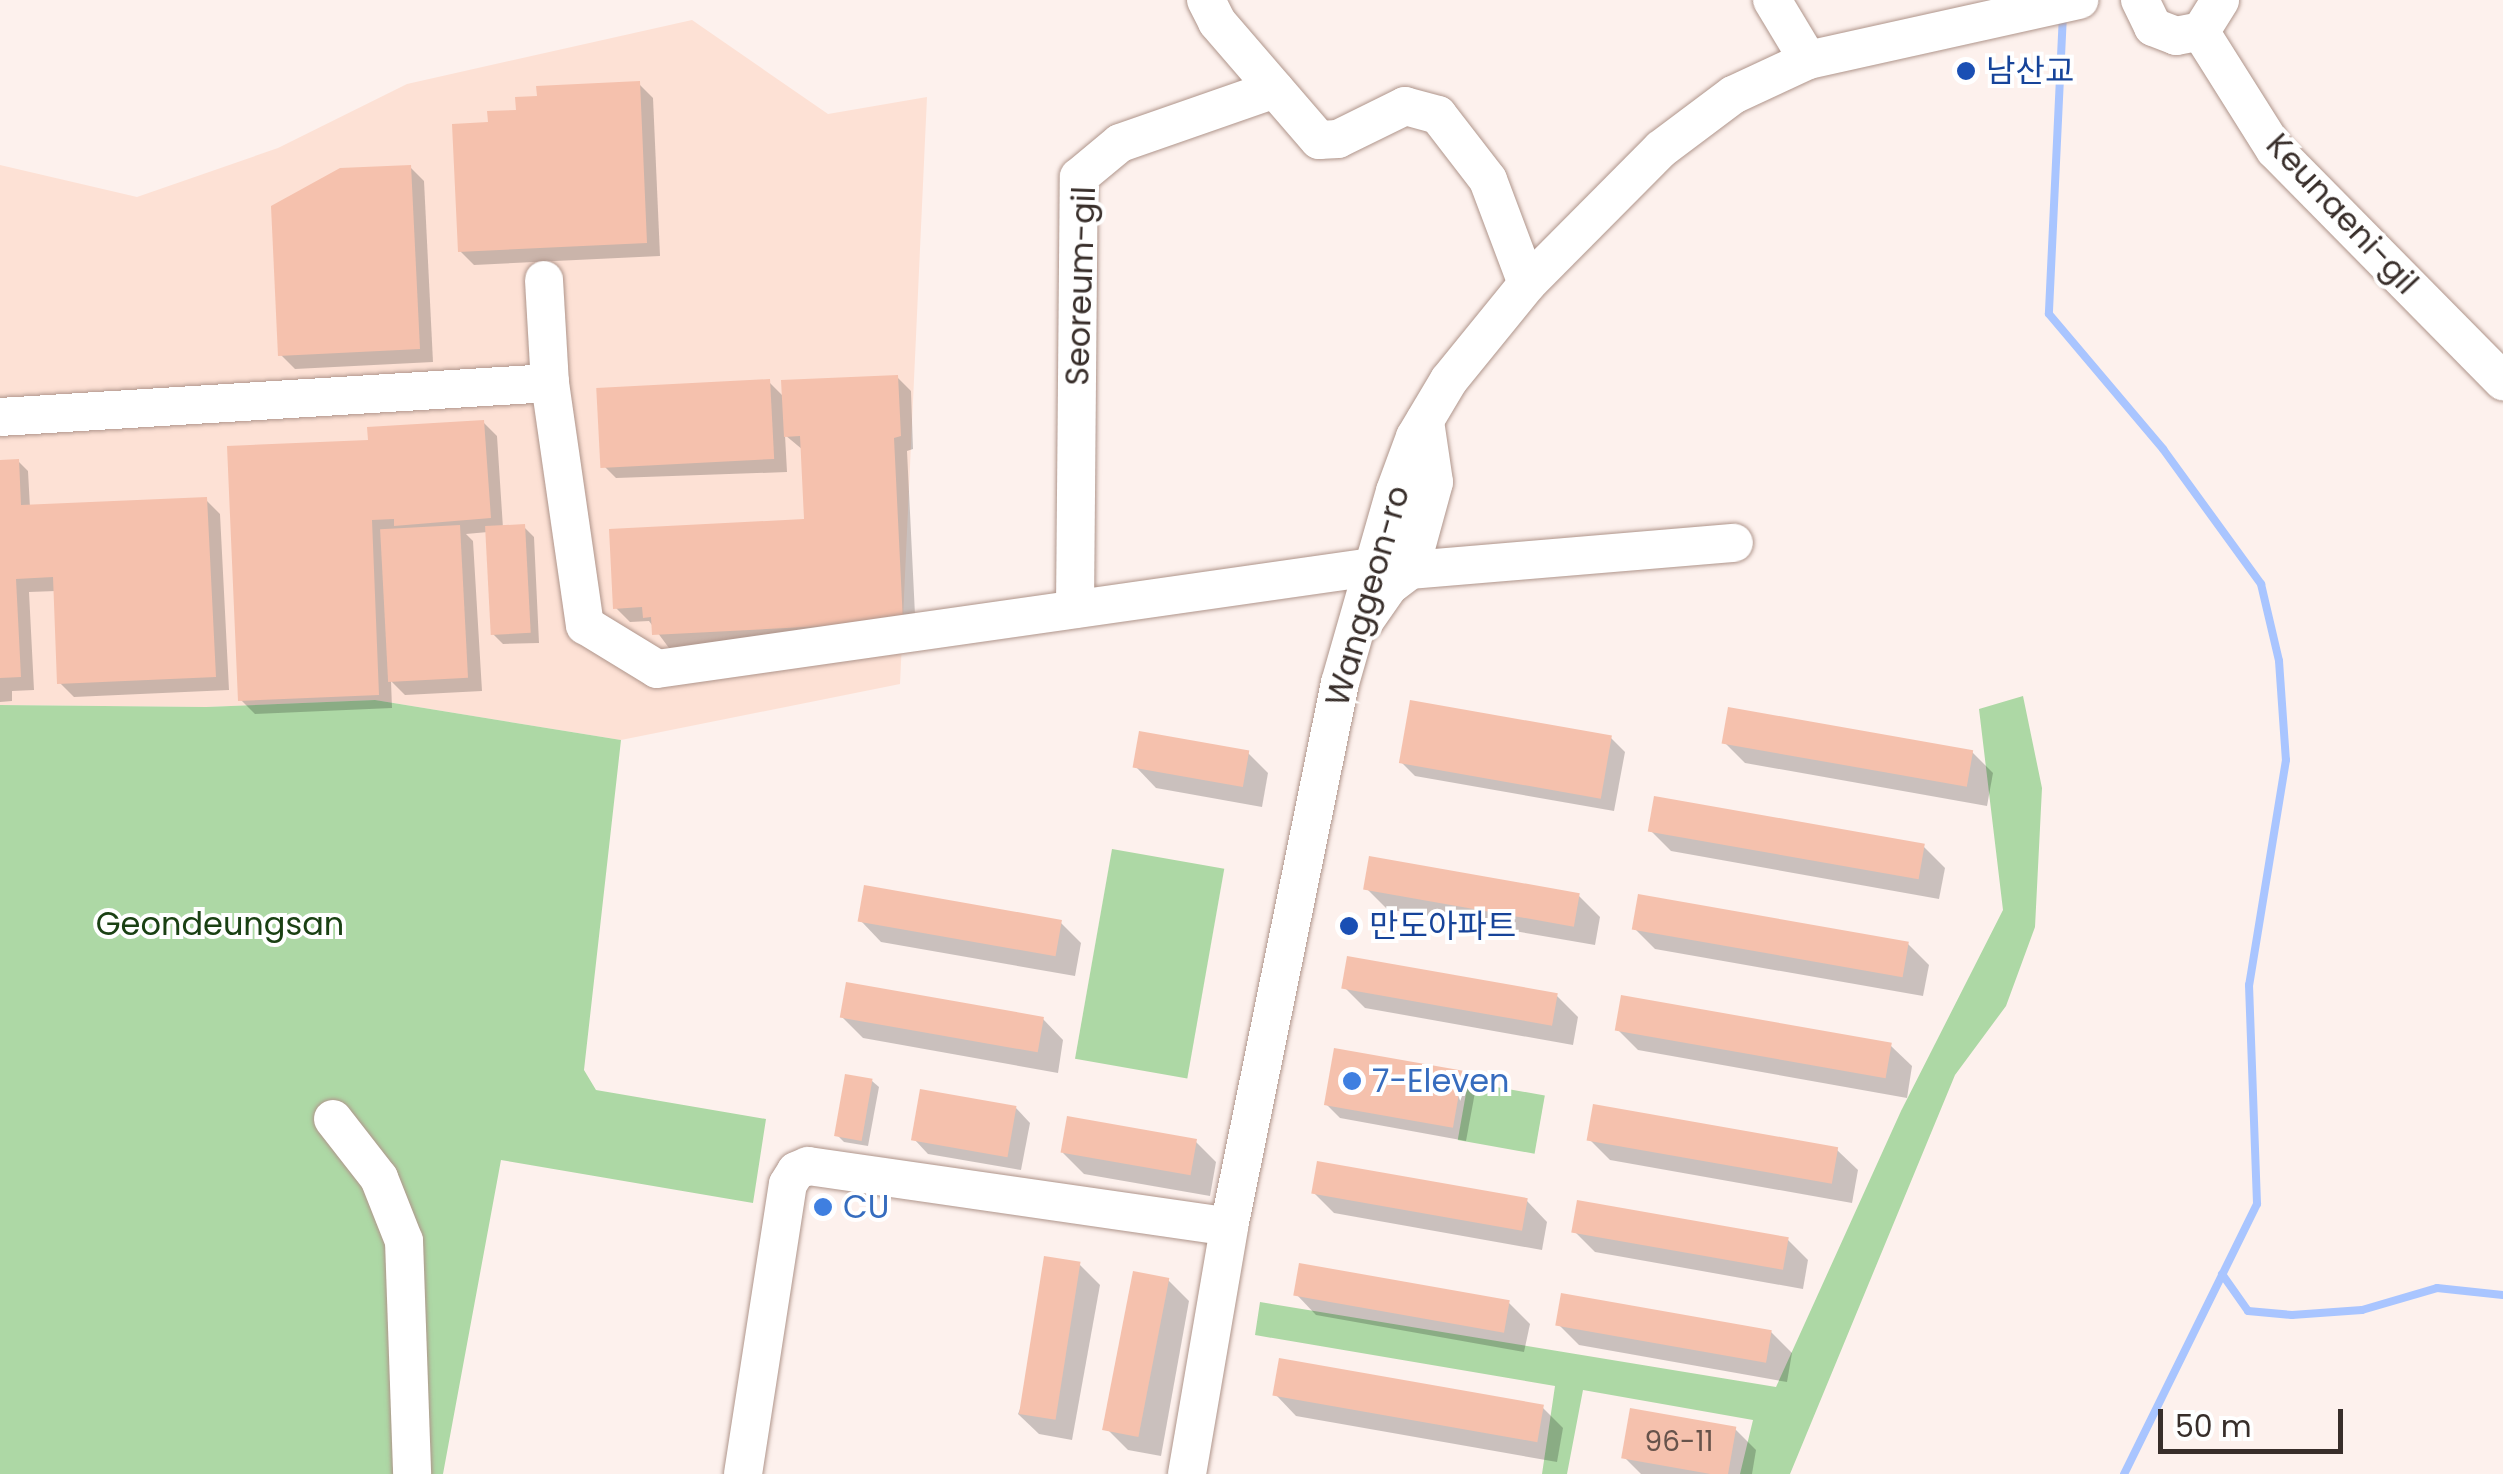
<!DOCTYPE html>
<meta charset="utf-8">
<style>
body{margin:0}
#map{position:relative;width:2503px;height:1474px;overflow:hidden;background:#fdf1ed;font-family:Poppins,"Noto Sans KR",sans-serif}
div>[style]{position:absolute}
.built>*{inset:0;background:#fde1d5}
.green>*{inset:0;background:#add8a5;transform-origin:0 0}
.shadow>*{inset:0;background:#0003}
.stream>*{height:8px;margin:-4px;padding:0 4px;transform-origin:4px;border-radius:4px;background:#a9c5ff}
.building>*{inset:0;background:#f5c1ad;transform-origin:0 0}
.roads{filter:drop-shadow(0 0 2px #af958b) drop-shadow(0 0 2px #af958b)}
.minor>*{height:38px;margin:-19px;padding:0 19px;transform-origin:19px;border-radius:19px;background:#fff}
.dots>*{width:28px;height:28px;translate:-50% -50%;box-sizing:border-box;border:5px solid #fff;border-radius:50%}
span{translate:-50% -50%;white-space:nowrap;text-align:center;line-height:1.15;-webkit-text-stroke:8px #fff;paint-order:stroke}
.number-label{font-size:28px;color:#67534b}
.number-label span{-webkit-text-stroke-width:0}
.transit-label{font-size:32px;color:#164399}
.left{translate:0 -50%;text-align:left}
.street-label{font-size:32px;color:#382e2a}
.park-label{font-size:32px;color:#1a4013}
.shop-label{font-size:32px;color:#366cbe}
.scale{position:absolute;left:2158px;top:1409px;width:185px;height:45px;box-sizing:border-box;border:5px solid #382e2a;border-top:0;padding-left:12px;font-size:30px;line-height:35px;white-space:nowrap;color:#382e2a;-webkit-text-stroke:8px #fff;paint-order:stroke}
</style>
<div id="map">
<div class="built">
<i style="clip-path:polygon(692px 20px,828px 114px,927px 97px,900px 684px,621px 740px,375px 700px,206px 707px,0 705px,0 165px,137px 197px,278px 148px,407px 84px)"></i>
</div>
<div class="green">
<i style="clip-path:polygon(2023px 696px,2042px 788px,2035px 927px,2006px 1006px,1955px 1075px,1790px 1474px,1740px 1474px,1753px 1420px,1583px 1390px,1567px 1474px,1542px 1474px,1555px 1386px,1255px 1335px,1260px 1302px,1776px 1387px,1901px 1111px,2003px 910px,1979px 709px)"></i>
<i style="clip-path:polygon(375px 700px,621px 740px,584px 1070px,596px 1090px,766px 1119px,753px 1203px,501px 1160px,443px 1474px,423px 1474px,392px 1235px,405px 1474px,0 1474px,0 705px,206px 707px)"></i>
<i style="left:1112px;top:849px;width:114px;height:213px;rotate:10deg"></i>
<i style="left:1468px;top:1082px;width:78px;height:59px;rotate:10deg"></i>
</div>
<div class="shadow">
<i style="clip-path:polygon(639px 84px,653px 98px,660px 256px,474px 265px,460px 251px,491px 125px)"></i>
<i style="clip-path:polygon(410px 167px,424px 181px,433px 362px,295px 369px,281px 355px)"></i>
<i style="clip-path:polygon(897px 377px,911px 391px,913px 449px,907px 451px,916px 635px,669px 648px,649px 621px,630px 622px,616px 608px,807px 521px,803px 450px,785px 435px,787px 472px,616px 478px,602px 464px,769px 382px,784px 397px)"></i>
<i style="clip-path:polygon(483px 422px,497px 436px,503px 528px,524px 527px,534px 537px,539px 643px,503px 644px,493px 634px,488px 532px,466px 534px,473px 541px,482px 691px,405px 695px,391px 681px,392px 708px,255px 714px,241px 700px,370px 442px)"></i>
<i style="clip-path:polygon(18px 461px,28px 471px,30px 508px,206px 500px,220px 514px,229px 690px,74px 697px,60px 683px,56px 591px,29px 592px,34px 690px,12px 691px,12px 701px,0 702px,0 462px)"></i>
<i style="clip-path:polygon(1611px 738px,1625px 752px,1614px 811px,1415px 776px,1401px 762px)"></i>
<i style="clip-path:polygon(1724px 742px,1972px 752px,1993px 773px,1987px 806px,1745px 763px)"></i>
<i style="clip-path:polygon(1247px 752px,1268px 773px,1262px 807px,1156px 788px,1136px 767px)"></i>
<i style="clip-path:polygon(1650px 830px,1924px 847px,1945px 868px,1939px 899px,1671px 851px)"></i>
<i style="clip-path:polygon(1366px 888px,1579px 896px,1600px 917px,1595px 945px,1387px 909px)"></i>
<i style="clip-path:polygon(861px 921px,1060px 922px,1081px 943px,1075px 976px,881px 942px)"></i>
<i style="clip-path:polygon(1634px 928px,1908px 944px,1929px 965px,1923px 996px,1655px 949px)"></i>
<i style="clip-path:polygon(1344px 987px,1557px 996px,1578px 1017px,1573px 1045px,1365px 1008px)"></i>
<i style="clip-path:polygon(842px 1017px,1043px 1019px,1063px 1040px,1058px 1073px,863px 1038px)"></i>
<i style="clip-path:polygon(1617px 1029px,1891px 1046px,1912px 1066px,1907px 1098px,1638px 1050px)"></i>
<i style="clip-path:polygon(1462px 1073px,1476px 1087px,1466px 1141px,1340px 1118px,1326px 1104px)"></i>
<i style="clip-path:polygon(872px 1081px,879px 1087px,868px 1146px,844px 1142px,837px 1135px)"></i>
<i style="clip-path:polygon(1016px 1108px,1030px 1123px,1021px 1170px,928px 1154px,914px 1139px)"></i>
<i style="clip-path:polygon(1589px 1139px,1837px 1150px,1858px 1170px,1852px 1203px,1610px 1160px)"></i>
<i style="clip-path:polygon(1195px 1141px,1216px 1162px,1210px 1196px,1084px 1174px,1063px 1153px)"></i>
<i style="clip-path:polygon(1313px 1192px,1527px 1201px,1547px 1222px,1542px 1250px,1334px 1213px)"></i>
<i style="clip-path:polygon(1574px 1231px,1787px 1239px,1808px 1260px,1803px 1289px,1595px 1252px)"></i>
<i style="clip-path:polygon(1079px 1264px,1100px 1285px,1072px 1440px,1039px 1434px,1018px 1414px)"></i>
<i style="clip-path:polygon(1168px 1280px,1189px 1301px,1161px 1456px,1128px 1450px,1107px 1429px)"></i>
<i style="clip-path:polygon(1296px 1294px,1509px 1303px,1530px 1324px,1524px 1352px,1316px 1315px)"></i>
<i style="clip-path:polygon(1558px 1324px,1771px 1332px,1792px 1353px,1787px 1382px,1579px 1345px)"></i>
<i style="clip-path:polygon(1276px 1395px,1543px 1408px,1563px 1428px,1557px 1462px,1296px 1416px)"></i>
<i style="clip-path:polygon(1735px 1429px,1756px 1450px,1752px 1474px,1641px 1474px,1624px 1457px)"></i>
</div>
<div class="stream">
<i style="left:2063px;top:14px;width:300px;rotate:92.7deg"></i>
<i style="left:2049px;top:314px;width:177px;rotate:49.8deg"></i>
<i style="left:2163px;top:449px;width:167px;rotate:54deg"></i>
<i style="left:2261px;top:584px;width:79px;rotate:76.8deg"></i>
<i style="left:2279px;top:661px;width:99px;rotate:86deg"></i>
<i style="left:2286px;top:760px;width:228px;rotate:99.3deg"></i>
<i style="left:2249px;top:985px;width:219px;rotate:87.9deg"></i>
<i style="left:2257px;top:1204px;width:301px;rotate:116.2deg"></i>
<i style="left:2222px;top:1274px;width:45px;rotate:54.9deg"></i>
<i style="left:2248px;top:1311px;width:44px;rotate:5.2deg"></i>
<i style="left:2292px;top:1315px;width:70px;rotate:-4.1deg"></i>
<i style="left:2362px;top:1310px;width:78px;rotate:-16.3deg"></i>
<i style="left:2437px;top:1288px;width:66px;rotate:6.1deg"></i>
</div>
<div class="building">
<i style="clip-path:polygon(640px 81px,647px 243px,458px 252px,452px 124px,488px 122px,487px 111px,516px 110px,515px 97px,537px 96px,536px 86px)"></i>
<i style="clip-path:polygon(411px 165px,420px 349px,278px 356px,271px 206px,340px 168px)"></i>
<i style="clip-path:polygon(898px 375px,901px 436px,894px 438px,903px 622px,652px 635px,651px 617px,643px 618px,642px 607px,613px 609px,609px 529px,804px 519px,800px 436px,784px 437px,781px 380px)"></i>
<i style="left:770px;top:379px;width:80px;height:174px;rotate:87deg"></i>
<i style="clip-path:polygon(484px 420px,491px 518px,394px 526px,394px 519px,372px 520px,379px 695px,238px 701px,227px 446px,368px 440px,367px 427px)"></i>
<i style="clip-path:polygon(19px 459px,21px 505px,207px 497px,216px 677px,57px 684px,53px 577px,16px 579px,21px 677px,0 678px,0 460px)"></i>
<i style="left:525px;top:524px;width:109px;height:40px;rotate:87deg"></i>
<i style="left:460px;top:525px;width:153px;height:80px;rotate:87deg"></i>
<i style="left:1410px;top:700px;width:205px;height:64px;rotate:10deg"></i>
<i style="left:1728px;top:707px;width:249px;height:37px;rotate:10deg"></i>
<i style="left:1139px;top:731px;width:112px;height:37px;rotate:10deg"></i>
<i style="left:1654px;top:796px;width:275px;height:36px;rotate:10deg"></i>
<i style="left:1369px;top:856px;width:214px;height:34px;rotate:10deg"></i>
<i style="left:864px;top:885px;width:201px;height:37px;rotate:10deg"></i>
<i style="left:1638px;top:894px;width:275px;height:36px;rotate:10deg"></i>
<i style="left:1347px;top:956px;width:214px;height:33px;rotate:10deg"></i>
<i style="left:846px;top:982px;width:201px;height:36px;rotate:10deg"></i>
<i style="left:1621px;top:995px;width:275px;height:36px;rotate:10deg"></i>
<i style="left:1334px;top:1048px;width:131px;height:58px;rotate:10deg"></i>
<i style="left:845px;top:1074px;width:28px;height:63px;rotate:10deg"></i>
<i style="left:920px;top:1089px;width:98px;height:52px;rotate:10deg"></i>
<i style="left:1593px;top:1104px;width:249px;height:37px;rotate:10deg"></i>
<i style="left:1067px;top:1116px;width:132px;height:37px;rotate:10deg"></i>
<i style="left:1317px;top:1161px;width:214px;height:33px;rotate:10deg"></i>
<i style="left:1577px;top:1200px;width:215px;height:33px;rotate:10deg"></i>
<i style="left:1044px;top:1256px;width:37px;height:160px;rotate:9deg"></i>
<i style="left:1299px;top:1263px;width:214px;height:33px;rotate:10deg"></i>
<i style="left:1133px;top:1271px;width:37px;height:162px;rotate:11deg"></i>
<i style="left:1561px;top:1293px;width:214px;height:33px;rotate:10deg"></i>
<i style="left:1279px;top:1358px;width:269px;height:38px;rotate:10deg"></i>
<i style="left:1630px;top:1408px;width:108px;height:51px;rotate:10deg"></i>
</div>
<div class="roads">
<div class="minor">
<i style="left:1206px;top:0;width:25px;rotate:63deg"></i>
<i style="left:1217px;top:22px;width:156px;rotate:49.2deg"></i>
<i style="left:1319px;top:140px;width:19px;rotate:-3deg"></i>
<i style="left:1338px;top:139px;width:75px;rotate:-26.2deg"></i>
<i style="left:1405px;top:106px;width:34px;rotate:15deg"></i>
<i style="left:1438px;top:115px;width:82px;rotate:52.4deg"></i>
<i style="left:1488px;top:180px;width:111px;rotate:69.4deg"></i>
<i style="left:1772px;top:0;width:70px;rotate:59deg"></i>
<i style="left:2140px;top:0;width:30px;rotate:64deg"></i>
<i style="left:2153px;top:27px;width:25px;rotate:21deg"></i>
<i style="left:2176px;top:36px;width:25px;rotate:-11deg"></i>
<i style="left:2201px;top:31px;width:36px;rotate:-58deg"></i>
<i style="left:2200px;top:31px;width:141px;rotate:57.8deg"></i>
<i style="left:2275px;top:150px;width:325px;rotate:45.4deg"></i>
<i style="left:544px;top:280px;width:103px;rotate:86.7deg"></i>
<i style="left:0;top:417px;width:551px;rotate:-3.54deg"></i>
<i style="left:550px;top:383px;width:245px;rotate:81.8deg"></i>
<i style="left:585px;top:625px;width:84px;rotate:31.4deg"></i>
<i style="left:657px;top:669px;width:722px;rotate:-8.12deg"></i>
<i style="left:1410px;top:570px;width:91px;rotate:-74.7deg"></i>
<i style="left:1434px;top:482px;width:62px;rotate:-98.4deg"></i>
<i style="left:1075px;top:609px;width:432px;rotate:-89.5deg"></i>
<i style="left:1079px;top:177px;width:53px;rotate:-39.7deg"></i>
<i style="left:1120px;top:143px;width:164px;rotate:-19.2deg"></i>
<i style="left:1364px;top:622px;width:44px;rotate:-55.2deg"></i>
<i style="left:1389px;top:586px;width:26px;rotate:-37deg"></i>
<i style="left:1410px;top:570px;width:325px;rotate:-4.8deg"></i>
<i style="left:333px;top:1119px;width:75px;rotate:52.1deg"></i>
<i style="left:379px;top:1178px;width:68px;rotate:68.4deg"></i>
<i style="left:404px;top:1241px;width:233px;rotate:88deg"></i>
<i style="left:743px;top:1474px;width:293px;rotate:-81.2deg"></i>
<i style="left:788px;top:1184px;width:15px;rotate:-58deg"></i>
<i style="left:796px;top:1171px;width:13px;rotate:-23deg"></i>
<i style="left:808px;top:1166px;width:425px;rotate:8.2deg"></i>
<i style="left:1187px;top:1474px;width:251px;rotate:-80.3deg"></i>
<i style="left:1229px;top:1227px;width:555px;rotate:-78.47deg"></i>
<i style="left:1340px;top:683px;width:200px;rotate:-74deg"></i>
<i style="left:1395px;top:491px;width:58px;rotate:-69.7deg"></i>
<i style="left:1415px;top:437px;width:66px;rotate:-59.2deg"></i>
<i style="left:1449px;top:380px;width:124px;rotate:-50.9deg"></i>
<i style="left:1527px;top:284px;width:190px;rotate:-45.2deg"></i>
<i style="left:1661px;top:149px;width:90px;rotate:-36.9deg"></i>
<i style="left:1733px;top:95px;width:83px;rotate:-25deg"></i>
<i style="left:1808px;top:60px;width:278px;rotate:-12.5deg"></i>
</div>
</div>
<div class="dots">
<i style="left:1966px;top:71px;background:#1a4fb4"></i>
<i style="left:1349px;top:926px;background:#1a4fb4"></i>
<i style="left:1352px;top:1081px;background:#3f7fe0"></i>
<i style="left:823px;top:1207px;background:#3f7fe0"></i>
</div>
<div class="number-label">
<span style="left:1679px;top:1442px">96-11</span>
</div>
<div class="transit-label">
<span class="left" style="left:1986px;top:71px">남산교</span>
<span class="left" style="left:1369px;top:926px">만도아파트</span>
</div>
<div class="street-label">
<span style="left:2342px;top:214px;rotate:47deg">Keunaeni-gil</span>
<span style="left:1081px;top:286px;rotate:-88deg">Seoreum-gil</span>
<span style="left:1368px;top:596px;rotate:-74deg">Wanggeon-ro</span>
</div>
<div class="park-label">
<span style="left:220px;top:924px">Geondeungsan</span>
</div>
<div class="shop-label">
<span class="left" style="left:1372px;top:1081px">7-Eleven</span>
<span class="left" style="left:843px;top:1207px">CU</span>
</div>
<div class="scale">50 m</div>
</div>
